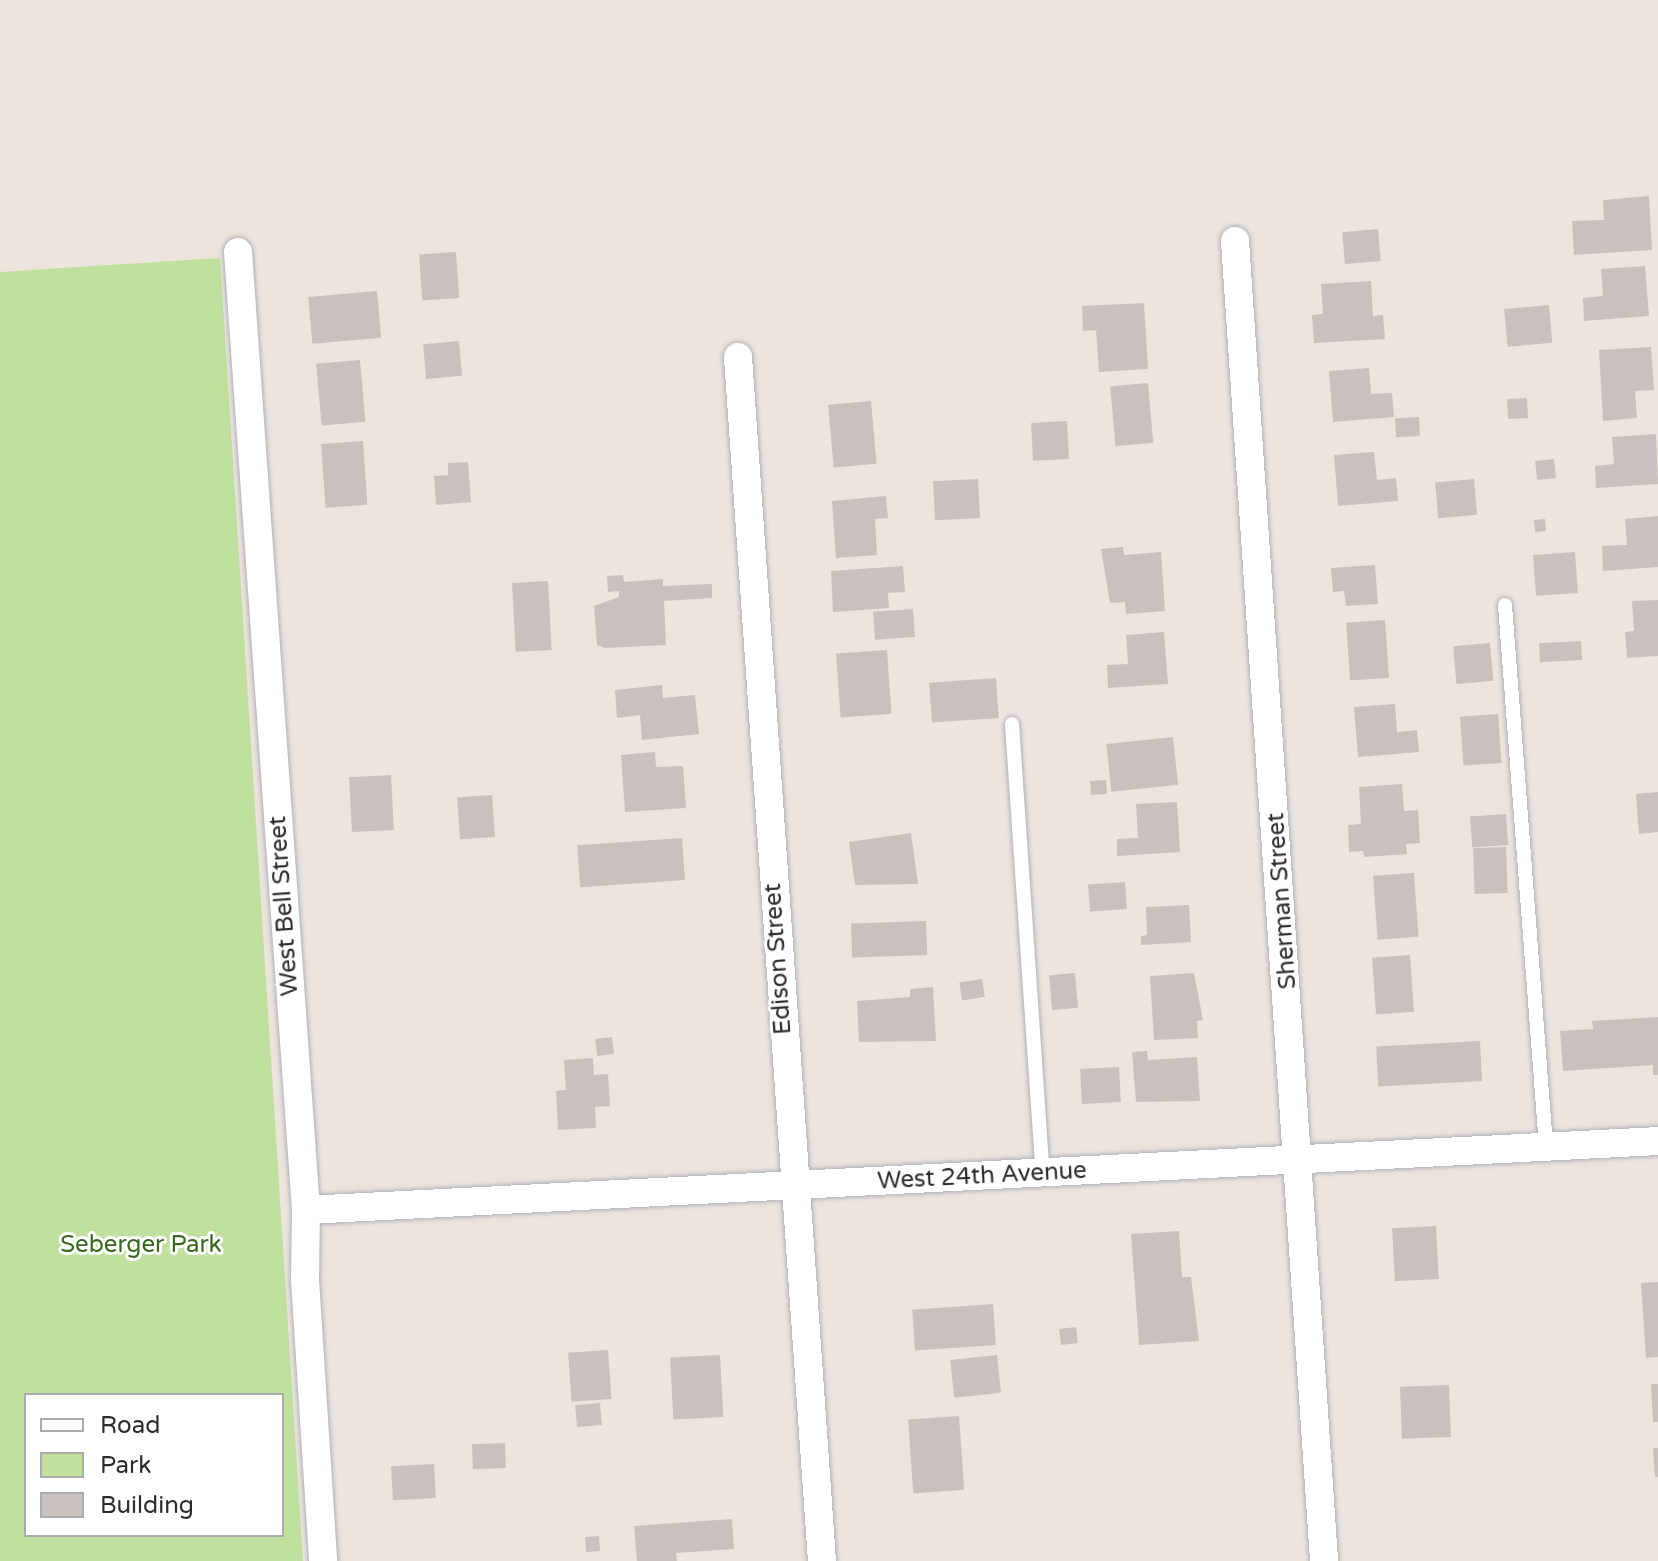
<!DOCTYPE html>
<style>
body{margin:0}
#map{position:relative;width:1658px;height:1561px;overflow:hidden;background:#ede4de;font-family:"Varela Round",sans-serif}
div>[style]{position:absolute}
.green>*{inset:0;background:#bfe19d}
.building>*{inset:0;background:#c8c1be;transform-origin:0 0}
.roads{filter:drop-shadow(0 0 2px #afb3bb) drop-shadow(0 0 2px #afb3bb)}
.service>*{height:14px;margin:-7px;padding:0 7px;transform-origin:7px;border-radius:7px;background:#fff}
.minor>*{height:28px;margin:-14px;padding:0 14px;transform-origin:14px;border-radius:14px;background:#fff}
span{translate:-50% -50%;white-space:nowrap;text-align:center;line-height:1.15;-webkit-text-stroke:6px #fff;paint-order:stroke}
.street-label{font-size:24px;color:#2c2c2c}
.park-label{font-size:24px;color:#38671d}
.legend{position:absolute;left:24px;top:1393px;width:260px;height:144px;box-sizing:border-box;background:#fff;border:2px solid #ababab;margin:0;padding:10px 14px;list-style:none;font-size:24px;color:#2c2c2c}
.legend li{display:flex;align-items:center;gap:16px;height:40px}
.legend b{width:40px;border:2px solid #ababab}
</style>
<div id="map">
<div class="green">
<i style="clip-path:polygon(evenodd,220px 258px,303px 1561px,0 1561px,0 272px,220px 258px,26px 1395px,282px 1395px,282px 1535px,26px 1535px,26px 1395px)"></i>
</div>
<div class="building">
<i style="clip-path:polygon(1649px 196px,1652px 250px,1574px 255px,1572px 221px,1604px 220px,1603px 200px)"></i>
<i style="left:1378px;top:229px;width:32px;height:36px;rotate:85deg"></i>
<i style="left:456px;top:252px;width:46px;height:37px;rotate:86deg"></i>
<i style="clip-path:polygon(1645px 266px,1649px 316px,1584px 321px,1583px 298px,1603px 296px,1601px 269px)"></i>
<i style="clip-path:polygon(1371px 281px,1373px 316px,1383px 315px,1385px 339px,1314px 343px,1312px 315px,1323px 314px,1321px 284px)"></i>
<i style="left:377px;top:291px;width:47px;height:69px;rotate:85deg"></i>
<i style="clip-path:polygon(1144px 303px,1148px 369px,1099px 372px,1096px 330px,1083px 331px,1082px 306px)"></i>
<i style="left:1549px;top:305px;width:38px;height:45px;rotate:85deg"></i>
<i style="left:459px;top:341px;width:35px;height:36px;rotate:85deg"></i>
<i style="clip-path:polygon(1651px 347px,1654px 390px,1635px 391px,1637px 418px,1603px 421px,1599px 350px)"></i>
<i style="left:360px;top:360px;width:62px;height:44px;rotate:85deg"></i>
<i style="clip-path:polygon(1369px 368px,1371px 394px,1392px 393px,1394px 417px,1333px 422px,1329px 371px)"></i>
<i style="left:1148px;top:383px;width:60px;height:38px;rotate:85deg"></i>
<i style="left:1527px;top:398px;width:20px;height:20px;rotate:87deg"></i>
<i style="left:871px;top:401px;width:63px;height:43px;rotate:85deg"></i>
<i style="left:1419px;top:417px;width:19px;height:24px;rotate:87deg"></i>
<i style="left:1067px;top:421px;width:38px;height:36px;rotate:87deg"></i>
<i style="clip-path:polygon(1656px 434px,1658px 484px,1596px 488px,1595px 466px,1614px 464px,1612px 437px)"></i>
<i style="left:363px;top:441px;width:64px;height:42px;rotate:86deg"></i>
<i style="clip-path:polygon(1374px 452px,1377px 480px,1396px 478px,1398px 501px,1338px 506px,1334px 455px)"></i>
<i style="left:1554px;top:459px;width:19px;height:19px;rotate:84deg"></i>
<i style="clip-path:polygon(468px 462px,471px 502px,436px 505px,434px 476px,448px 475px,448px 463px)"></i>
<i style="left:978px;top:479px;width:39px;height:45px;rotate:87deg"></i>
<i style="left:1474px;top:479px;width:36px;height:39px;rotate:85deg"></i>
<i style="clip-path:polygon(886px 496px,888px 518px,875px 519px,877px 555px,836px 558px,832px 501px)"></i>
<i style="clip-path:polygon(1658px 516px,1658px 567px,1603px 571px,1602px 546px,1627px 545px,1625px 519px)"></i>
<i style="left:1545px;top:519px;width:12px;height:11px;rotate:85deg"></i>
<i style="clip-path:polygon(1123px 547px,1124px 555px,1161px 552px,1165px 611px,1126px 614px,1125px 602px,1110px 603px,1101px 549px)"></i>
<i style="left:1575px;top:552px;width:41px;height:42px;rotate:86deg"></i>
<i style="clip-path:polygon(1375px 565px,1378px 604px,1346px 606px,1344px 591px,1333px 592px,1331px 568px)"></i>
<i style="clip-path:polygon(903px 566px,905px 592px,888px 593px,889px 608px,833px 612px,831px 571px)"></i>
<i style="clip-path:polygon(623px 575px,624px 582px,663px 579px,663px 586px,712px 584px,712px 598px,664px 601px,666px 645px,605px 648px,597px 645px,594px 606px,619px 597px,619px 591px,608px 592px,607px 576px)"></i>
<i style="left:548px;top:581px;width:69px;height:36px;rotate:87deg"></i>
<i style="clip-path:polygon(1658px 600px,1658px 656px,1627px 658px,1625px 632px,1634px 631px,1632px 601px)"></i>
<i style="left:913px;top:609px;width:28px;height:40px;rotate:86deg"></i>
<i style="left:1385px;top:620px;width:58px;height:39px;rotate:86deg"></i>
<i style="clip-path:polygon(1164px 632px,1168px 684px,1108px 688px,1107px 665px,1128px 664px,1126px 635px)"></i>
<i style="left:1581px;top:641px;width:19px;height:42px;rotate:87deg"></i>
<i style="left:1490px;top:643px;width:38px;height:37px;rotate:85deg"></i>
<i style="left:887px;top:650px;width:64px;height:51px;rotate:86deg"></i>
<i style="left:996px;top:678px;width:40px;height:67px;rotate:86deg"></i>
<i style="clip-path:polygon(662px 685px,663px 698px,695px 695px,699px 734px,642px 740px,640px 715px,617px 718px,615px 690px)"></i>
<i style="clip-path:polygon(1395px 704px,1397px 732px,1417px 730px,1419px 752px,1358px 757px,1354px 707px)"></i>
<i style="left:1498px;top:714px;width:49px;height:38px;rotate:86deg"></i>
<i style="left:1173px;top:737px;width:48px;height:67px;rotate:84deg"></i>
<i style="clip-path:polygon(655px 752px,656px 767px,683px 766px,686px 808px,625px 812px,621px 755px)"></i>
<i style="left:391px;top:775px;width:55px;height:42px;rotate:87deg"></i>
<i style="left:1106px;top:780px;width:14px;height:16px;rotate:86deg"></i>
<i style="clip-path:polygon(1402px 784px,1404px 811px,1418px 810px,1420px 843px,1406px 844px,1407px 854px,1364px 857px,1363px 851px,1349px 852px,1348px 825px,1361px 824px,1359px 787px)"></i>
<i style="clip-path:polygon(1658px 792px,1658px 832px,1639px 834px,1636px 794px)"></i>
<i style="left:492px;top:795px;width:42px;height:35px;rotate:86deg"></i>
<i style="clip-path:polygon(1177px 802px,1180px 852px,1117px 856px,1117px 839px,1138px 838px,1136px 804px)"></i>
<i style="left:1506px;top:814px;width:31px;height:36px;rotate:86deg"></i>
<i style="clip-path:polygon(911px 833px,918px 884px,855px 885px,849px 842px)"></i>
<i style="left:682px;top:838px;width:42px;height:105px;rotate:86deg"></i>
<i style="left:1506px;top:847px;width:46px;height:33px;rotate:88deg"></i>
<i style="left:1414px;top:873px;width:64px;height:41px;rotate:86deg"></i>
<i style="left:1125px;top:882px;width:27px;height:37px;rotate:86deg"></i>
<i style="clip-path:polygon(1189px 905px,1191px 942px,1141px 945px,1141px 936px,1147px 935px,1146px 907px)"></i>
<i style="left:926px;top:921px;width:34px;height:75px;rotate:88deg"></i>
<i style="left:1410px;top:955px;width:57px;height:38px;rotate:86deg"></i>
<i style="left:1075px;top:973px;width:35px;height:26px;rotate:85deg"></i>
<i style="clip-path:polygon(1194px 973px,1203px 1020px,1197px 1021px,1198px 1038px,1154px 1040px,1150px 976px)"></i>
<i style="left:982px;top:979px;width:18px;height:23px;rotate:81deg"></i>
<i style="clip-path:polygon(933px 987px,936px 1041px,859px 1042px,857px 1001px,910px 997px,910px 989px)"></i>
<i style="clip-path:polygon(1658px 1017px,1658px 1075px,1653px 1075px,1653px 1065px,1563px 1071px,1560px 1031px,1593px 1029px,1592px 1021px)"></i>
<i style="left:612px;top:1037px;width:17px;height:17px;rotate:83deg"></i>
<i style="left:1480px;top:1041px;width:40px;height:104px;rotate:87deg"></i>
<i style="clip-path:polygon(1147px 1051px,1148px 1060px,1197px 1057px,1200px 1101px,1136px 1102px,1132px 1052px)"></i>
<i style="clip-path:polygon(593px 1058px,594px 1075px,608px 1074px,610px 1106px,595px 1107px,596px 1128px,558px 1130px,556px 1091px,566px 1090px,564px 1060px)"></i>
<i style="left:1119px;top:1067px;width:35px;height:39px;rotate:87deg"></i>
<i style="left:1436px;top:1226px;width:53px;height:44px;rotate:87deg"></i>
<i style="clip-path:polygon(1179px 1231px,1182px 1277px,1191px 1277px,1199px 1341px,1139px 1345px,1131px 1234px)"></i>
<i style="clip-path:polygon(1658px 1282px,1658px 1357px,1646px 1358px,1641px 1283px)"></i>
<i style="left:993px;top:1304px;width:41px;height:81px;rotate:86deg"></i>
<i style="left:1076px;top:1327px;width:16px;height:17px;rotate:83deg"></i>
<i style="left:608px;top:1350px;width:49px;height:40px;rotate:86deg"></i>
<i style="left:720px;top:1355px;width:62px;height:50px;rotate:87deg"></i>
<i style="left:997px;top:1355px;width:38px;height:47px;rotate:84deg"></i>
<i style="clip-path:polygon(1651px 1384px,1658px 1384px,1658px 1422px,1653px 1422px)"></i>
<i style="left:1449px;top:1385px;width:52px;height:49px;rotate:88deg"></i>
<i style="left:600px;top:1403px;width:22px;height:25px;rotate:85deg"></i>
<i style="left:959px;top:1416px;width:74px;height:51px;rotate:86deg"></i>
<i style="left:505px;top:1443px;width:25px;height:33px;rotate:88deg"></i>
<i style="clip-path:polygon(1653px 1448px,1658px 1448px,1658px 1477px,1655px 1477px)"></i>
<i style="left:434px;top:1464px;width:34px;height:43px;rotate:87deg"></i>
<i style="clip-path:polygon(732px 1519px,734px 1549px,676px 1553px,677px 1561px,637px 1561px,634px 1526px)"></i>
<i style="left:599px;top:1536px;width:15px;height:14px;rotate:86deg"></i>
</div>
<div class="roads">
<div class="service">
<i style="left:1505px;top:605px;width:544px;rotate:85.67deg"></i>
<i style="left:1012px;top:724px;width:450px;rotate:86.1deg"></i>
</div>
<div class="minor">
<i style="left:1235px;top:241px;width:1323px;rotate:86.14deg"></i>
<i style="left:238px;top:252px;width:960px;rotate:85.94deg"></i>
<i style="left:306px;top:1210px;width:70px;rotate:90.8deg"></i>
<i style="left:305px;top:1280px;width:282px;rotate:86.3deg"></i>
<i style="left:738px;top:357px;width:1207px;rotate:86.01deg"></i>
<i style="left:306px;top:1210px;width:1354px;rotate:-2.92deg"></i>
</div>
</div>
<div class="street-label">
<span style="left:1282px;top:901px;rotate:-94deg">Sherman Street</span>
<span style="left:284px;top:906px;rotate:-94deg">West Bell Street</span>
<span style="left:778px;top:959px;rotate:-94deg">Edison Street</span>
<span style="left:982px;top:1176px;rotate:-3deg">West 24th Avenue</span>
</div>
<div class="park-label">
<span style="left:141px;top:1245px">Seberger Park</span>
</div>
<ul class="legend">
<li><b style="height:10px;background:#fff"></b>Road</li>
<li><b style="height:22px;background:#bfe19d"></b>Park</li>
<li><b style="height:22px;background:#c8c1be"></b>Building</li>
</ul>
</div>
